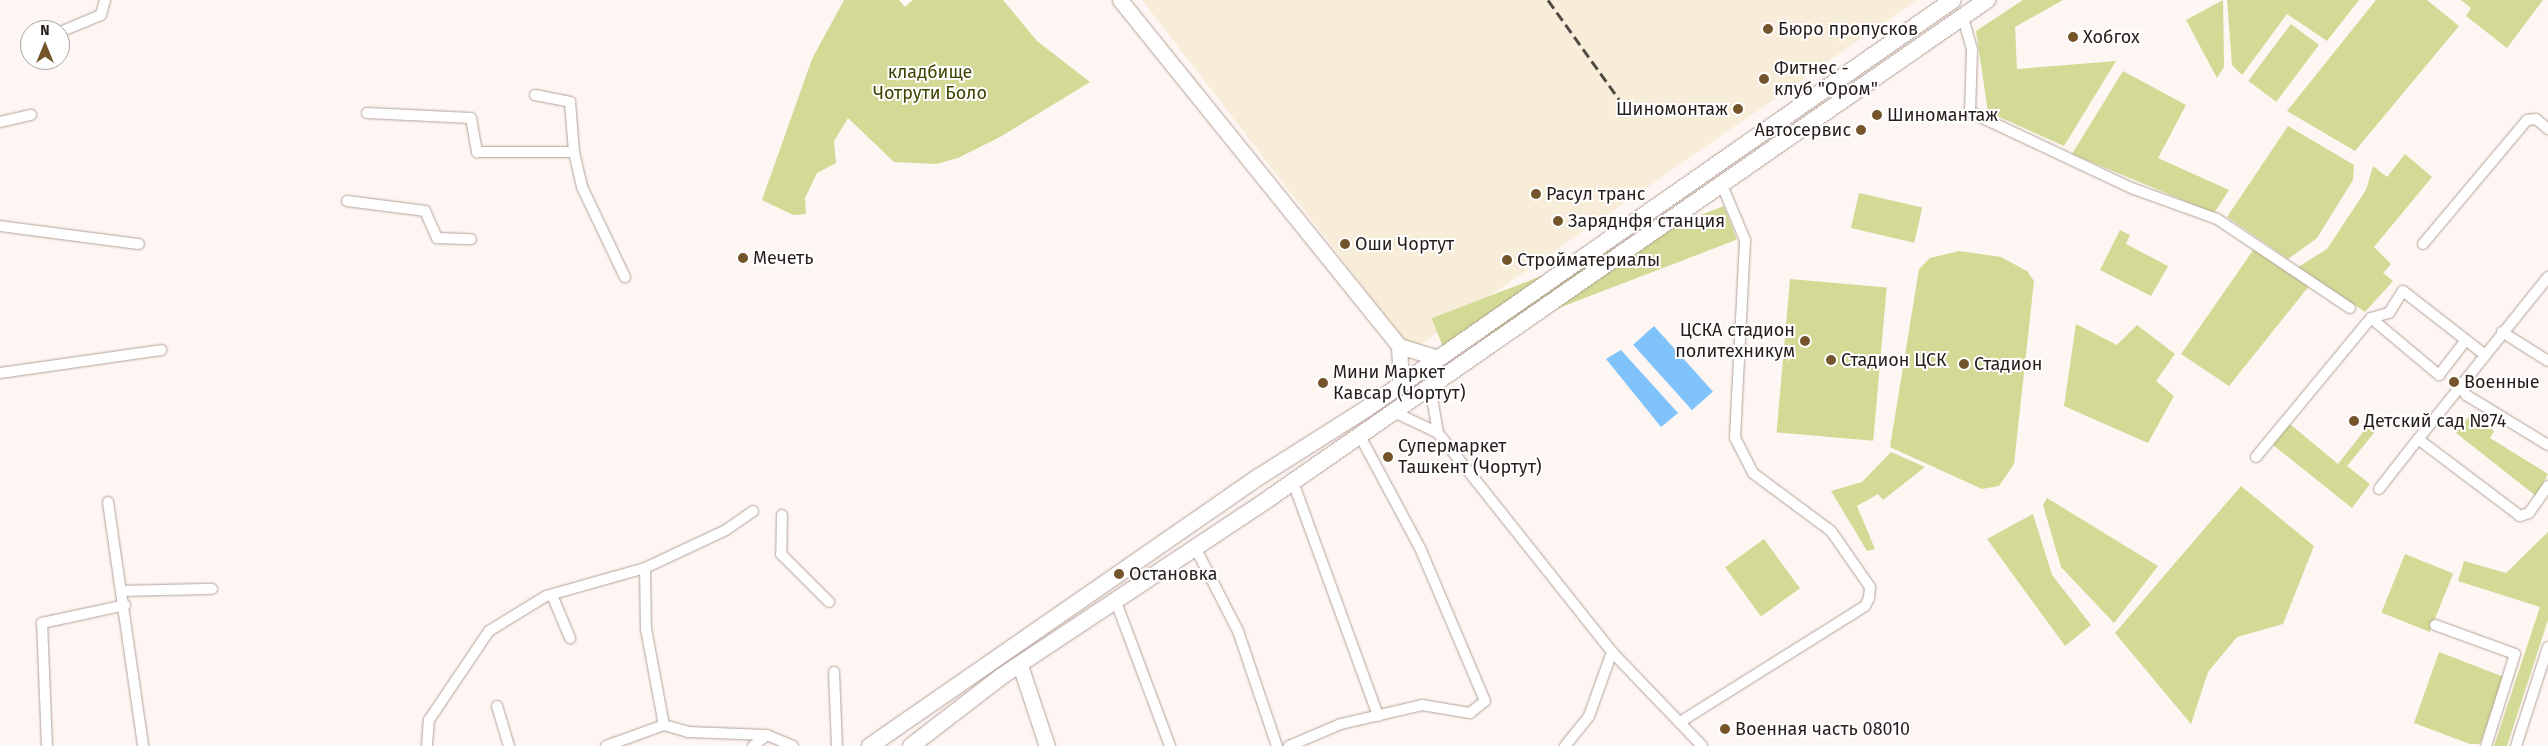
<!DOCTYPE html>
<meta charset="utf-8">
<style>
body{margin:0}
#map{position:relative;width:2548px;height:746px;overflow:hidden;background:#fef6f2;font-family:"Fira Sans",sans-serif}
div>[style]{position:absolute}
.industrial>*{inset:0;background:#f7edd8}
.green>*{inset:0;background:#d2da95;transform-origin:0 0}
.water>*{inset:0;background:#80c3fb;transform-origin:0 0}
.roads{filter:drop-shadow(0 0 1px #b4a098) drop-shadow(0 0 1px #b4a098)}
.street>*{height:10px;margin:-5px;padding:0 5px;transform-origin:5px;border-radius:5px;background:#fff}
.secondary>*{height:15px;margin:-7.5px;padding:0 7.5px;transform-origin:7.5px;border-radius:7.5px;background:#fff}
.primary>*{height:16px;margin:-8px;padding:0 8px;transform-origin:8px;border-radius:8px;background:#fff}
.rail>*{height:3px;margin-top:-1.5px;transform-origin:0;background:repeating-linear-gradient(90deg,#514945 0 10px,transparent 0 15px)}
.dots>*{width:14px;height:14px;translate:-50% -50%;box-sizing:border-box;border:2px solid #fff;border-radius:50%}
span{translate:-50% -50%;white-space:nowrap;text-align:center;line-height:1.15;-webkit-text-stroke:4px #fff;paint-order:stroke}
.poi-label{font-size:18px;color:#261e1b}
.left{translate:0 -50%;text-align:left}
.right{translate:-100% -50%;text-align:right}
.park-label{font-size:18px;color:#404402}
.north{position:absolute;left:20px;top:20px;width:50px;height:50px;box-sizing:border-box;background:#fff;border:1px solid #a8a5a4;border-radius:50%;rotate:0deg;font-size:14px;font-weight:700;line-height:20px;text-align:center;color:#261e1b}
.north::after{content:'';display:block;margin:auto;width:18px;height:22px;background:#74542a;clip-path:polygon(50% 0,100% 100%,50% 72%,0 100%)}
</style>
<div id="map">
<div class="industrial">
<i style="clip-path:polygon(1142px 0,1917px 0,1412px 350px)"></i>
</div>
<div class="green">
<i style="clip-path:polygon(844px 0,899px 0,905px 7px,913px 0,1003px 0,1037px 41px,1090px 82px,1000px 137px,958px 158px,936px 164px,894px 162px,848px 118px,834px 141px,836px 163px,817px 173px,805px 198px,806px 214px,793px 215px,762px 200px,812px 59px)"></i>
<i style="clip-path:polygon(2023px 0,2063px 0,2015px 27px,2017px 69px,2116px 61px,2064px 146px,1988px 112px,1976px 31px)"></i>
<i style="clip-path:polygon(2223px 0,2224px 67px,2217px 78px,2186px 20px)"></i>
<i style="clip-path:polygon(2227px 0,2359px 0,2327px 41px,2287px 14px,2242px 75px,2232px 65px)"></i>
<i style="clip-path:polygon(2376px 0,2427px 0,2459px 26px,2355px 151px,2287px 111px)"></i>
<i style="clip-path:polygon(2461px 0,2543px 0,2507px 48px,2466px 16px,2471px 8px)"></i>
<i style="left:2291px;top:24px;width:35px;height:71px;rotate:37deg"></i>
<i style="clip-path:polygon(2123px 71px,2186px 105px,2158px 158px,2229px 190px,2214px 213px,2072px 154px)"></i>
<i style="clip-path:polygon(2288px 126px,2354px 165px,2353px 180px,2317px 238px,2288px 259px,2227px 217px)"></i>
<i style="clip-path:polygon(2405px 154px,2432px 177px,2374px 247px,2391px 264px,2383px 273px,2393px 281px,2365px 312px,2298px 267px,2327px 249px,2366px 190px,2373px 166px,2387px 177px)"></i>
<i style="left:1859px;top:193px;width:65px;height:36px;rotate:13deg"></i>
<i style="left:1724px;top:206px;width:36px;height:313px;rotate:69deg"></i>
<i style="clip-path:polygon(2120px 230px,2130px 235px,2126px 244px,2168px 266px,2151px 296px,2100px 270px)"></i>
<i style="clip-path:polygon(2254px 249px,2309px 286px,2229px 386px,2181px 354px)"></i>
<i style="clip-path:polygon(1959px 251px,2001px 257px,2027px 271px,2034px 281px,2014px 464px,1999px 486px,1982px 489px,1890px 447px,1919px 269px,1930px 258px)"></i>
<i style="left:1790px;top:279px;width:97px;height:154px;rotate:5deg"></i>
<i style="clip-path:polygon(2076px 324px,2117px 345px,2137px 325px,2175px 354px,2156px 381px,2174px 396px,2148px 443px,2064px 406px)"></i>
<i style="clip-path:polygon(2471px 414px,2494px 431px,2490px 438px,2548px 474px,2536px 496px,2456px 433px)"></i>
<i style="clip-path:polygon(2290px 424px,2338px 464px,2367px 427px,2374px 433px,2347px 466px,2370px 484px,2352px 508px,2273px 445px)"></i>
<i style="clip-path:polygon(1891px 452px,1925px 467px,1883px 500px,1878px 494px,1857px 506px,1875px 549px,1867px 551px,1831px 491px,1862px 482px)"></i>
<i style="clip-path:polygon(2241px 486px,2314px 546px,2283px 624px,2237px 637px,2208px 672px,2191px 724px,2115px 633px)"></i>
<i style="clip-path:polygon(2047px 498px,2158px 566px,2114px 623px,2061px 567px,2043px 505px)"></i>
<i style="clip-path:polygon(2033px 514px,2052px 575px,2091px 625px,2065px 646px,1987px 539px)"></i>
<i style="clip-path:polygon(2548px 532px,2548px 620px,2507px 746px,2494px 746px,2540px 607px,2458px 581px,2464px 561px,2506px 573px)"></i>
<i style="left:1764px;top:539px;width:61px;height:48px;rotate:54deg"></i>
<i style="left:2405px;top:554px;width:52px;height:63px;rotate:22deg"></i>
<i style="clip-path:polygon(2439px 652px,2504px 677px,2480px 744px,2470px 744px,2414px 723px)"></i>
</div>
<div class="water">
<i style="left:1654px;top:326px;width:88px;height:28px;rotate:48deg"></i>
<i style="clip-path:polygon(1621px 350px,1678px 413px,1661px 427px,1606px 359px)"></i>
</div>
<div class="roads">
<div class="street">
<i style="left:1963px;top:18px;width:33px;rotate:74deg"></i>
<i style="left:1972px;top:50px;width:62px;rotate:91.8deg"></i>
<i style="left:1970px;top:112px;width:181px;rotate:25.2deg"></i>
<i style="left:2134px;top:189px;width:88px;rotate:19.9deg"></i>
<i style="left:2217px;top:219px;width:160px;rotate:33.8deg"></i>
<i style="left:60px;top:32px;width:44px;rotate:-22.5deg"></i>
<i style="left:101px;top:15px;width:16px;rotate:-75deg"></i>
<i style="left:535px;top:95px;width:36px;rotate:11deg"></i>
<i style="left:570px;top:102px;width:50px;rotate:85.4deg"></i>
<i style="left:367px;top:113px;width:104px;rotate:2.8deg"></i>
<i style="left:471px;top:118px;width:35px;rotate:80deg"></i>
<i style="left:477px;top:152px;width:97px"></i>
<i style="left:574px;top:152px;width:36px;rotate:77deg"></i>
<i style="left:582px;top:187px;width:100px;rotate:64.5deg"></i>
<i style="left:0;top:122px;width:32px;rotate:-13deg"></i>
<i style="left:347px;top:201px;width:79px;rotate:7.3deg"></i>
<i style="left:425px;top:211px;width:30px;rotate:66deg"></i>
<i style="left:437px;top:238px;width:34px;rotate:2deg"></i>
<i style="left:0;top:226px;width:140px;rotate:7.4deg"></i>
<i style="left:2423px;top:244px;width:162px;rotate:-50deg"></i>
<i style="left:2527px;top:120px;width:9px;rotate:-6deg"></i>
<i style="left:2536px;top:119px;width:16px;rotate:40deg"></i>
<i style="left:2548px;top:277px;width:208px;rotate:128.7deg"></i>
<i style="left:2418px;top:439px;width:128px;rotate:37deg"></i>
<i style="left:2520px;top:516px;width:9px;rotate:-18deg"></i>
<i style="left:2529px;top:513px;width:33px;rotate:-55deg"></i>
<i style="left:2371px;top:318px;width:89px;rotate:40deg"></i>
<i style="left:2439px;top:375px;width:44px;rotate:-52.4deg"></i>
<i style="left:2502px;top:332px;width:54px;rotate:32.2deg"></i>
<i style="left:0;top:373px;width:163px;rotate:-8.1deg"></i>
<i style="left:2459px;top:383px;width:14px;rotate:60deg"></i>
<i style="left:2466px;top:395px;width:96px;rotate:31.4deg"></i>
<i style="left:1430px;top:386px;width:48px;rotate:80.3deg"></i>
<i style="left:1394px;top:412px;width:49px;rotate:25.5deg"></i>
<i style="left:1438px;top:433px;width:280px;rotate:51.5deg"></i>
<i style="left:1612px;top:652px;width:130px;rotate:46.2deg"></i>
<i style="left:2256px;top:457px;width:180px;rotate:-50.4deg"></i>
<i style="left:2371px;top:318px;width:19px;rotate:-16deg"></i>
<i style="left:2389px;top:313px;width:26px;rotate:-58deg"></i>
<i style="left:2403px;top:291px;width:103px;rotate:37.9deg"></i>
<i style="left:1293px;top:482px;width:249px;rotate:70deg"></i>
<i style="left:2379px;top:489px;width:63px;rotate:-52deg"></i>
<i style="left:108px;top:502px;width:246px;rotate:81.8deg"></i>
<i style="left:782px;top:515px;width:39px;rotate:91deg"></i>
<i style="left:781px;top:554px;width:68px;rotate:45deg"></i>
<i style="left:1196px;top:549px;width:92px;rotate:62.9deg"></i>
<i style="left:1238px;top:631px;width:121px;rotate:71.3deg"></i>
<i style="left:645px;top:568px;width:61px;rotate:89.1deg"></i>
<i style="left:646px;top:629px;width:98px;rotate:79.4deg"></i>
<i style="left:123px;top:591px;width:89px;rotate:-1.3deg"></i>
<i style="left:552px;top:595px;width:47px;rotate:67.3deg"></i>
<i style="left:1116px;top:602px;width:154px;rotate:69.4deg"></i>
<i style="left:2435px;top:625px;width:85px;rotate:19.9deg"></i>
<i style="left:2515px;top:654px;width:96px;rotate:107.5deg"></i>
<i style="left:834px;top:672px;width:74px;rotate:87.7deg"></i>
<i style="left:497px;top:706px;width:42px;rotate:73.3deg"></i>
<i style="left:1680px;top:722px;width:218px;rotate:-32.1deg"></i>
<i style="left:1865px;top:606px;width:9px;rotate:-63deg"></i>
<i style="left:1869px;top:598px;width:11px;rotate:-85deg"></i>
<i style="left:1870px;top:587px;width:68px;rotate:-124.9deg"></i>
<i style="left:1831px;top:531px;width:97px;rotate:-143.4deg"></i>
<i style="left:1753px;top:473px;width:39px;rotate:-117deg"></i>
<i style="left:1735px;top:438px;width:198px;rotate:-87.1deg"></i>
<i style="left:1745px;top:240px;width:60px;rotate:-112.7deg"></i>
<i style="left:47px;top:746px;width:123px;rotate:-92.3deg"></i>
<i style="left:42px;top:623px;width:85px;rotate:-12.2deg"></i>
<i style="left:427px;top:746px;width:26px;rotate:-86deg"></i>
<i style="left:429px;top:720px;width:107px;rotate:-56deg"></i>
<i style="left:489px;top:631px;width:67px;rotate:-31.6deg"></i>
<i style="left:546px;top:596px;width:103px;rotate:-15.8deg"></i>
<i style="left:645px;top:568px;width:89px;rotate:-25.1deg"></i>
<i style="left:726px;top:530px;width:33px;rotate:-35deg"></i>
<i style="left:606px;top:746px;width:62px;rotate:-19.9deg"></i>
<i style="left:664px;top:725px;width:25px;rotate:16deg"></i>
<i style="left:688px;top:732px;width:79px;rotate:2.2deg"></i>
<i style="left:767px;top:735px;width:28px;rotate:23deg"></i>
<i style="left:753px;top:746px;width:18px;rotate:-38deg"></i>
<i style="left:1289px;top:746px;width:56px;rotate:-22.9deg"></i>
<i style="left:1341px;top:724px;width:83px;rotate:-13.2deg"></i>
<i style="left:1422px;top:705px;width:49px;rotate:9.5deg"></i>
<i style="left:1470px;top:713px;width:19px;rotate:-39deg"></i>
<i style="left:1485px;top:701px;width:166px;rotate:-113deg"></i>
<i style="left:1420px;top:548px;width:127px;rotate:-118.2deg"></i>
<i style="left:1565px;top:746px;width:38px;rotate:-51deg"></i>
<i style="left:1589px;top:716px;width:68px;rotate:-70.2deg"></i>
<i style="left:2516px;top:746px;width:104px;rotate:-72.1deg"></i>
</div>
<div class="secondary">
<i style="left:1120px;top:0;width:444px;rotate:51.1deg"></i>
<i style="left:1399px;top:346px;width:38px;rotate:17deg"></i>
<i style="left:1399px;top:346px;width:35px;rotate:87deg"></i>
<i style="left:1020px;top:665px;width:85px;rotate:71.6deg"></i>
</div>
<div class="primary">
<i style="left:870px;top:746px;width:471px;rotate:-34.7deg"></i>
<i style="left:1257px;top:478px;width:129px;rotate:-32.3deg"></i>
<i style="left:1366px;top:409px;width:715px;rotate:-34.87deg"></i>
<i style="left:911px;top:746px;width:115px;rotate:-37.6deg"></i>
<i style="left:1002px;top:676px;width:323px;rotate:-33.6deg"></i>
<i style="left:1271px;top:497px;width:872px;rotate:-34.77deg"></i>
</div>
</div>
<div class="rail">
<i style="left:1548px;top:0;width:122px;rotate:54.4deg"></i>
</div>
<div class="dots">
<i style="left:1768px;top:29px;background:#74542a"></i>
<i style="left:2073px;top:37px;background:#74542a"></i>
<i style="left:1764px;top:79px;background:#74542a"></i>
<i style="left:1738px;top:109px;background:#74542a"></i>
<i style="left:1877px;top:115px;background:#74542a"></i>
<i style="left:1861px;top:130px;background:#74542a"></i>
<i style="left:1536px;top:194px;background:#74542a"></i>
<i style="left:1558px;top:221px;background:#74542a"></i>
<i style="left:1345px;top:244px;background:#74542a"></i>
<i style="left:743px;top:258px;background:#74542a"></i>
<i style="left:1507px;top:260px;background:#74542a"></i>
<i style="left:1805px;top:341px;background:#74542a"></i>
<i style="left:1831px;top:360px;background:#74542a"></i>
<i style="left:1964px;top:364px;background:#74542a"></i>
<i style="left:2454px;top:382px;background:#74542a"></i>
<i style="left:1323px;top:383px;background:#74542a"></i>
<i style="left:2354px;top:421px;background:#74542a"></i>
<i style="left:1388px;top:457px;background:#74542a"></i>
<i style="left:1119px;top:574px;background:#74542a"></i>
<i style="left:1725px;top:729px;background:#74542a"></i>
</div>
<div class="poi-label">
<span class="left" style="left:1778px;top:29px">Бюро пропусков</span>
<span class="left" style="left:2083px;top:37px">Хобгох</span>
<span class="left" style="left:1774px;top:79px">Фитнес -<br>клуб "Ором"</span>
<span class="right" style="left:1728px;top:109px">Шиномонтаж</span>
<span class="left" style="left:1887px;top:115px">Шиномантаж</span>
<span class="right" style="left:1851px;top:130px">Автосервис</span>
<span class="left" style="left:1546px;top:194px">Расул транс</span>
<span class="left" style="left:1568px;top:221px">Заряднфя станция</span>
<span class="left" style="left:1355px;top:244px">Оши Чортут</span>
<span class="left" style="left:753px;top:258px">Мечеть</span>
<span class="left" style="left:1517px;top:260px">Стройматериалы</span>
<span class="right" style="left:1795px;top:341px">ЦСКА стадион<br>политехникум</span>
<span class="left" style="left:1841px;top:360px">Стадион ЦСК</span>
<span class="left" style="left:1974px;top:364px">Стадион</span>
<span class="left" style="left:1333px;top:383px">Мини Маркет<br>Кавсар (Чортут)</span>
<span class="left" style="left:2464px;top:382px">Военные</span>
<span class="left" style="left:2364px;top:421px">Детский сад №74</span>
<span class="left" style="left:1398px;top:457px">Супермаркет<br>Ташкент (Чортут)</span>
<span class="left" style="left:1129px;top:574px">Остановка</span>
<span class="left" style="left:1735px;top:729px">Военная часть 08010</span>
</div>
<div class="park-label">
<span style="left:930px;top:83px">кладбище<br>Чотрути Боло</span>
</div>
<div class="north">N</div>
</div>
